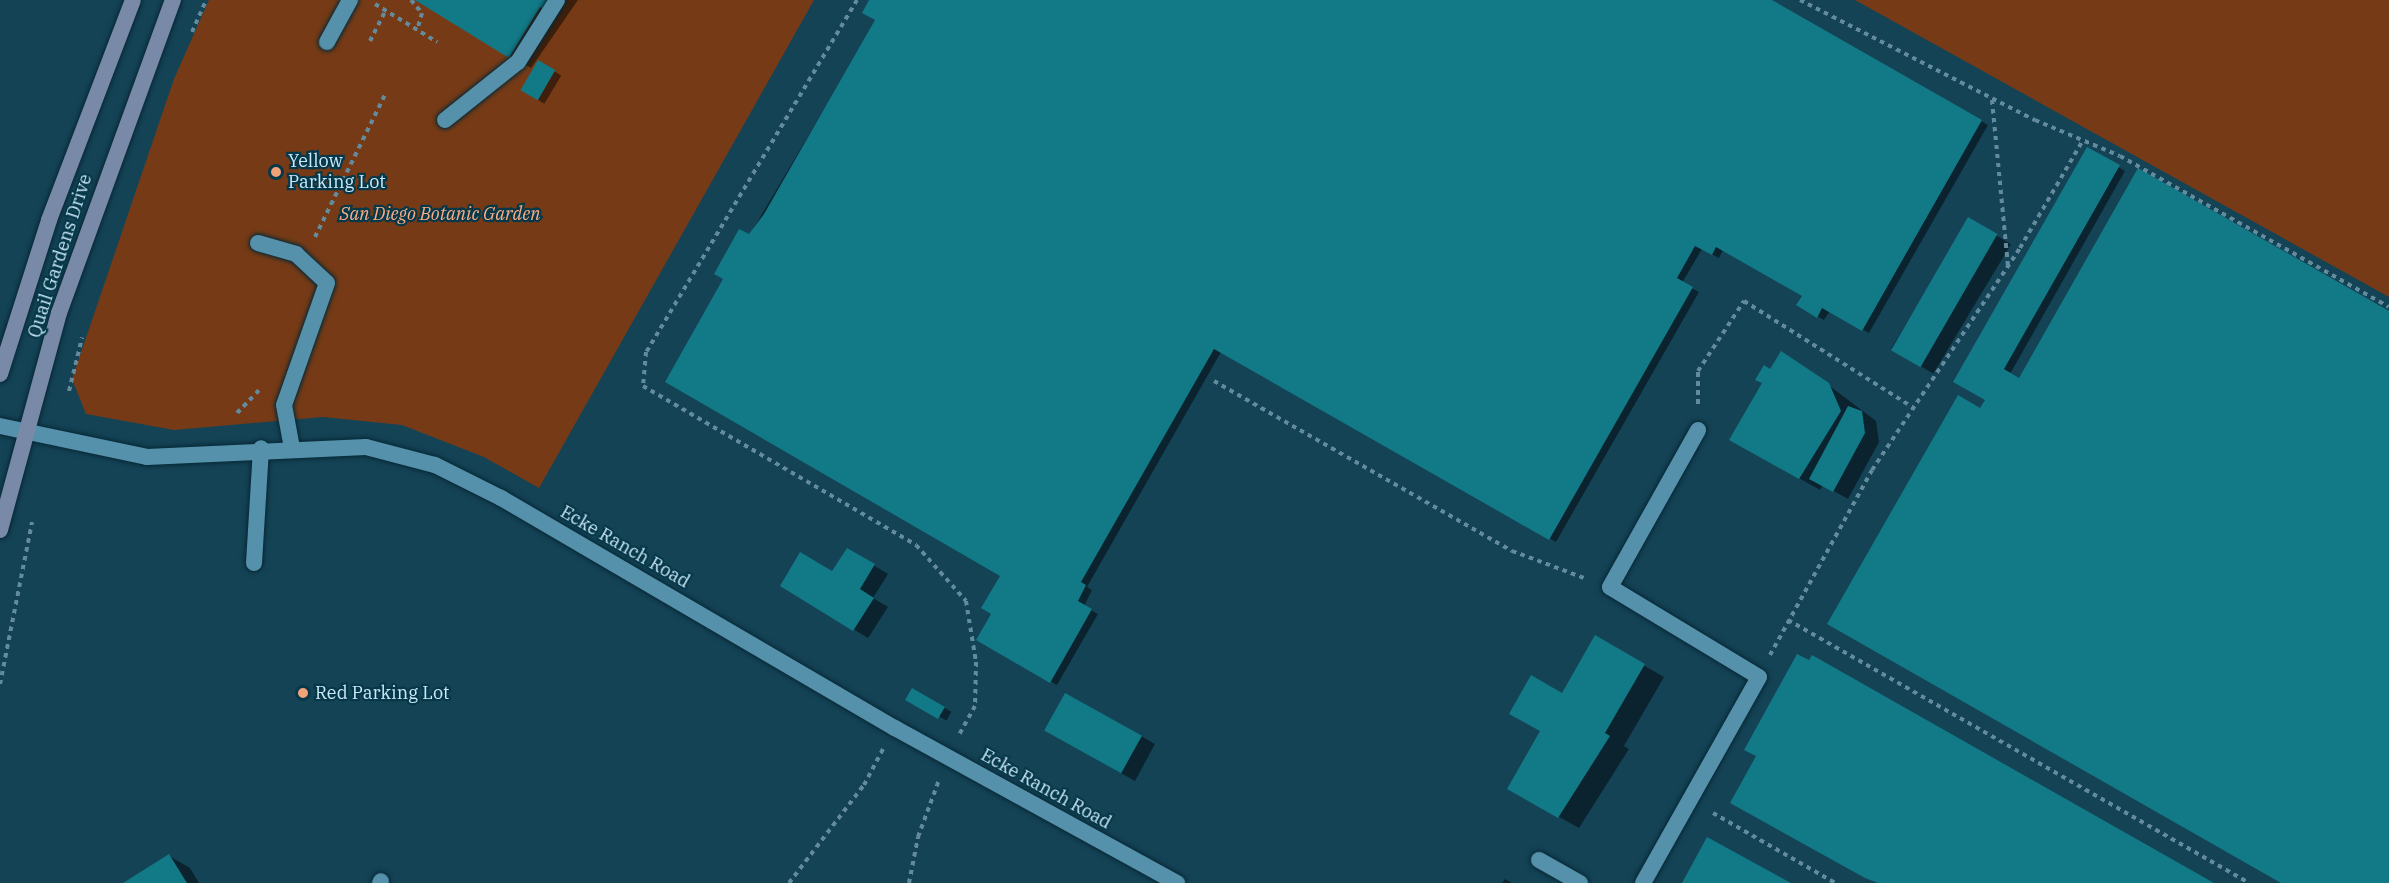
<!DOCTYPE html>
<style>
body{margin:0}
#map{position:relative;width:2389px;height:883px;overflow:hidden;background:#144356;font-family:"IBM Plex Serif",serif}
div>[style]{position:absolute}
.green>*{inset:0;background:#763b16}
.shadow>*{inset:0;background:#0007;transform-origin:0 0}
.building>*{inset:0;background:#127986;transform-origin:0 0}
.path>*{height:4px;margin-top:-2px;transform-origin:0;background:repeating-linear-gradient(90deg,#648b9d 0 4.5px,transparent 0 9px)}
.roads{filter:drop-shadow(0 0 2px #072835) drop-shadow(0 0 2px #072835)}
.service>*{height:16px;margin:-8px;padding:0 8px;transform-origin:8px;border-radius:8px;background:#5591ab}
.minor>*{height:16px;margin:-8px;padding:0 8px;transform-origin:8px;border-radius:8px;background:#5591ab}
.secondary>*{height:16px;margin:-8px;padding:0 8px;transform-origin:8px;border-radius:8px;background:#798aa9}
.dots>*{width:16px;height:16px;translate:-50% -50%;box-sizing:border-box;border:3px solid #06384a;border-radius:50%}
span{translate:-50% -50%;white-space:nowrap;text-align:center;line-height:1.15;-webkit-text-stroke:4.5px #06384a;paint-order:stroke}
.poi-label{font-size:18px;color:#cae8f7}
.left{translate:0 -50%;text-align:left}
.park-label{font-size:18px;color:#faad85;font-style:italic}
.street-label{font-size:18px;color:#cae8f7}
</style>
<div id="map">
<div class="green">
<i style="clip-path:polygon(209px 0,814px 0,539px 488px,484px 457px,402px 425px,323px 417px,174px 430px,86px 414px,72px 379px,174px 79px)"></i>
<i style="clip-path:polygon(1855px 0,2389px 0,2389px 297px)"></i>
</div>
<div class="shadow">
<i style="clip-path:polygon(418px 0,578px 0,531px 68px)"></i>
<i style="clip-path:polygon(871px 0,1769px 0,1988px 125px,1869px 333px,1830px 311px,1824px 320px,1798px 305px,1804px 296px,1723px 250px,1719px 258px,1702px 249px,1682px 283px,1699px 292px,1556px 542px,1221px 352px,1087px 587px,1092px 590px,1084px 606px,1098px 614px,1057px 685px,978px 640px,993px 613px,1002px 575px,749px 236px,877px 20px)"></i>
<i style="left:539px;top:62px;width:26px;height:33px;rotate:31deg"></i>
<i style="clip-path:polygon(2087px 149px,2125px 171px,2010px 374px,2019px 380px,2389px 313px,2389px 883px,2284px 883px,1981px 410px)"></i>
<i style="left:1969px;top:219px;width:49px;height:151px;rotate:31deg"></i>
<i style="clip-path:polygon(1802px 365px,1876px 421px,1879px 442px,1848px 499px,1823px 485px,1820px 490px,1732px 440px,1771px 371px)"></i>
<i style="clip-path:polygon(848px 550px,888px 574px,873px 598px,888px 607px,868px 638px,782px 585px,833px 573px)"></i>
<i style="clip-path:polygon(1595px 637px,1664px 677px,1624px 746px,1629px 749px,1579px 828px,1509px 789px)"></i>
<i style="left:912px;top:690px;width:45px;height:10px;rotate:29deg"></i>
<i style="clip-path:polygon(1046px 731px,1141px 736px,1155px 744px,1135px 781px)"></i>
<i style="clip-path:polygon(169px 856px,190px 868px,199px 883px,126px 883px)"></i>
<i style="clip-path:polygon(1505px 879px,1512px 883px,1502px 883px)"></i>
</div>
<div class="building">
<i style="clip-path:polygon(415px 0,551px 0,545px 10px,540px 7px,509px 58px)"></i>
<i style="clip-path:polygon(869px 0,1772px 0,1982px 120px,1862px 331px,1822px 308px,1817px 318px,1796px 305px,1802px 296px,1716px 247px,1712px 255px,1695px 246px,1677px 278px,1693px 287px,1549px 540px,1214px 349px,1081px 582px,1086px 585px,1078px 601px,1092px 609px,1050px 683px,976px 640px,991px 614px,981px 608px,1000px 576px,665px 382px,723px 279px,714px 274px,739px 229px,749px 234px,764px 214px,875px 20px,862px 13px)"></i>
<i style="left:538px;top:60px;width:20px;height:35px;rotate:30deg"></i>
<i style="clip-path:polygon(2087px 147px,2120px 165px,2004px 369px,2019px 378px,2138px 168px,2389px 311px,2389px 883px,2281px 883px,1827px 624px,1958px 395px,1980px 408px,1985px 400px,1953px 382px)"></i>
<i style="left:1968px;top:217px;width:34px;height:154px;rotate:30deg"></i>
<i style="clip-path:polygon(1781px 351px,1829px 383px,1841px 411px,1799px 479px,1729px 440px,1762px 383px,1755px 380px,1764px 365px,1770px 369px)"></i>
<i style="clip-path:polygon(1848px 406px,1862px 411px,1865px 433px,1833px 492px,1809px 479px)"></i>
<i style="clip-path:polygon(847px 548px,875px 564px,860px 589px,874px 598px,853px 631px,780px 586px,800px 552px,832px 571px)"></i>
<i style="clip-path:polygon(1595px 635px,1645px 664px,1605px 733px,1610px 736px,1558px 818px,1507px 789px,1540px 731px,1509px 714px,1531px 675px,1562px 693px)"></i>
<i style="clip-path:polygon(1797px 654px,1809px 660px,1812px 655px,2214px 883px,1878px 883px,1865px 878px,1730px 803px,1756px 756px,1744px 750px)"></i>
<i style="left:912px;top:688px;width:38px;height:14px;rotate:30deg"></i>
<i style="left:1065px;top:693px;width:88px;height:43px;rotate:29deg"></i>
<i style="clip-path:polygon(1707px 837px,1791px 883px,1682px 883px)"></i>
<i style="clip-path:polygon(169px 854px,187px 883px,123px 883px)"></i>
</div>
<div class="path">
<i style="left:411px;top:0;width:17px;rotate:50deg"></i>
<i style="left:422px;top:13px;width:18px;rotate:106deg"></i>
<i style="left:857px;top:0;width:410px;rotate:120.9deg"></i>
<i style="left:646px;top:352px;width:34px;rotate:95deg"></i>
<i style="left:643px;top:386px;width:316px;rotate:30.2deg"></i>
<i style="left:916px;top:545px;width:75px;rotate:48.2deg"></i>
<i style="left:966px;top:601px;width:62px;rotate:80.7deg"></i>
<i style="left:976px;top:662px;width:44px;rotate:91.3deg"></i>
<i style="left:975px;top:706px;width:33px;rotate:119deg"></i>
<i style="left:1800px;top:0;width:264px;rotate:27.1deg"></i>
<i style="left:2035px;top:120px;width:92px;rotate:23deg"></i>
<i style="left:2120px;top:156px;width:308px;rotate:29.3deg"></i>
<i style="left:375px;top:4px;width:73px;rotate:31.5deg"></i>
<i style="left:192px;top:32px;width:35px;rotate:-66deg"></i>
<i style="left:370px;top:41px;width:35px;rotate:-63deg"></i>
<i style="left:1992px;top:100px;width:166px;rotate:84.5deg"></i>
<i style="left:315px;top:237px;width:158px;rotate:-63.8deg"></i>
<i style="left:1214px;top:381px;width:343px;rotate:29.7deg"></i>
<i style="left:1512px;top:551px;width:80px;rotate:20.5deg"></i>
<i style="left:69px;top:391px;width:55px;rotate:-76.2deg"></i>
<i style="left:1698px;top:404px;width:33px;rotate:-90deg"></i>
<i style="left:1698px;top:371px;width:84px;rotate:-56.7deg"></i>
<i style="left:1744px;top:301px;width:201px;rotate:32.2deg"></i>
<i style="left:237px;top:413px;width:33px;rotate:-46deg"></i>
<i style="left:1788px;top:620px;width:531px;rotate:29.7deg"></i>
<i style="left:1770px;top:655px;width:211px;rotate:-61.1deg"></i>
<i style="left:1872px;top:470px;width:267px;rotate:-56.3deg"></i>
<i style="left:2020px;top:248px;width:125px;rotate:-59.7deg"></i>
<i style="left:0;top:684px;width:165px;rotate:-78.8deg"></i>
<i style="left:1713px;top:813px;width:141px;rotate:29.8deg"></i>
<i style="left:789px;top:883px;width:123px;rotate:-52.6deg"></i>
<i style="left:864px;top:785px;width:41px;rotate:-62.2deg"></i>
<i style="left:909px;top:883px;width:47px;rotate:-78.9deg"></i>
<i style="left:918px;top:837px;width:61px;rotate:-69.8deg"></i>
</div>
<div class="roads">
<div class="service">
<i style="left:327px;top:42px;width:48px;rotate:-61.3deg"></i>
<i style="left:445px;top:120px;width:93px;rotate:-38.5deg"></i>
<i style="left:518px;top:62px;width:73px;rotate:-57.8deg"></i>
<i style="left:258px;top:243px;width:40px;rotate:16deg"></i>
<i style="left:296px;top:254px;width:42px;rotate:43.1deg"></i>
<i style="left:327px;top:283px;width:129px;rotate:109.4deg"></i>
<i style="left:284px;top:405px;width:44px;rotate:79.5deg"></i>
<i style="left:501px;top:498px;width:456px;rotate:30.3deg"></i>
<i style="left:895px;top:728px;width:322px;rotate:28.8deg"></i>
<i style="left:254px;top:563px;width:115px;rotate:-86.5deg"></i>
<i style="left:1539px;top:860px;width:47px;rotate:29.3deg"></i>
<i style="left:380px;top:883px;width:2px;rotate:-63deg"></i>
<i style="left:1643px;top:883px;width:236px;rotate:-60.6deg"></i>
<i style="left:1759px;top:677px;width:174px;rotate:-148.9deg"></i>
<i style="left:1610px;top:587px;width:180px;rotate:-60.7deg"></i>
</div>
<div class="minor">
<i style="left:0;top:426px;width:150px;rotate:11.9deg"></i>
<i style="left:147px;top:457px;width:219px;rotate:-2.6deg"></i>
<i style="left:366px;top:447px;width:71px;rotate:14.6deg"></i>
<i style="left:435px;top:465px;width:74px;rotate:26.6deg"></i>
</div>
<div class="secondary">
<i style="left:0;top:374px;width:162px;rotate:-72.3deg"></i>
<i style="left:49px;top:220px;width:235px;rotate:-69.1deg"></i>
<i style="left:0;top:530px;width:225px;rotate:-74.8deg"></i>
<i style="left:59px;top:313px;width:333px;rotate:-70deg"></i>
</div>
</div>
<div class="dots">
<i style="left:276px;top:172px;background:#f0a279"></i>
<i style="left:303px;top:693px;background:#f0a279"></i>
</div>
<div class="poi-label">
<span class="left" style="left:288px;top:172px">Yellow<br>Parking Lot</span>
<span class="left" style="left:315px;top:693px">Red Parking Lot</span>
</div>
<div class="park-label">
<span style="left:440px;top:214px">San Diego Botanic Garden</span>
</div>
<div class="street-label">
<span style="left:60px;top:256px;rotate:-72deg">Quail Gardens Drive</span>
<span style="left:625px;top:547px;rotate:30deg">Ecke Ranch Road</span>
<span style="left:1046px;top:789px;rotate:29deg">Ecke Ranch Road</span>
</div>
</div>
